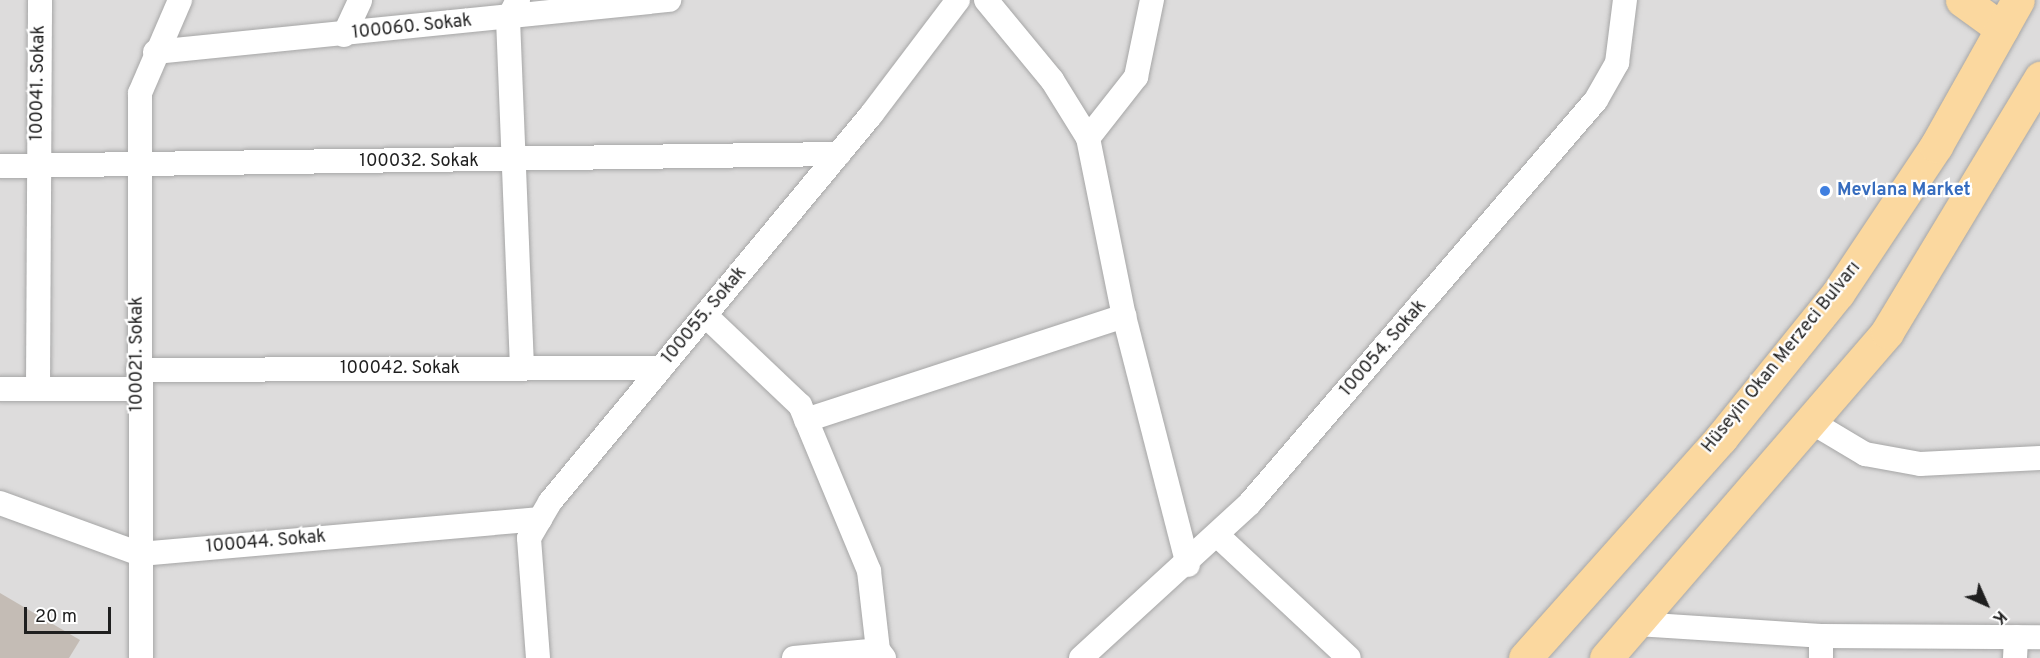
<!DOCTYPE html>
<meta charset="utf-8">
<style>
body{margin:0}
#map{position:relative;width:2040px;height:658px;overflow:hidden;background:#f0ede5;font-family:Overpass,sans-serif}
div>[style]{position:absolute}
.residential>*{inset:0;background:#dddcdc;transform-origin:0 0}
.building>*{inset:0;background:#c4bcb5}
.roads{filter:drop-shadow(0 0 2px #a6a6a6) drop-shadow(0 0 2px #a6a6a6)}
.minor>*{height:24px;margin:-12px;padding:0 12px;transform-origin:12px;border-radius:12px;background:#fff}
.primary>*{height:33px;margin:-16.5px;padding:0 16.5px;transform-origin:16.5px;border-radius:16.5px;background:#fbd89f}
.dots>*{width:16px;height:16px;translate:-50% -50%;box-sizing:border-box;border:3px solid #fff;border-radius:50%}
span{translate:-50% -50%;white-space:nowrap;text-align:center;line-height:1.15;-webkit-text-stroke:4.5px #fff;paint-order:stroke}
.street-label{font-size:18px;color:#1f1f1f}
.shop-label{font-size:18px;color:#366cbe;font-weight:700}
.left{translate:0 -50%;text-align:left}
.north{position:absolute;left:1956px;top:574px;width:60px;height:60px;-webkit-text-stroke:4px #fff;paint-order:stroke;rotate:135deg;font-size:16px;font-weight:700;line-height:24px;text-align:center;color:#1f1f1f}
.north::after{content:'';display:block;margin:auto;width:21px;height:27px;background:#1f1f1f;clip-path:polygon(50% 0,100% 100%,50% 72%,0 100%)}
.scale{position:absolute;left:24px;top:607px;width:87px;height:27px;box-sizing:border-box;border:3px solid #1f1f1f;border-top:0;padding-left:8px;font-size:18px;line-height:21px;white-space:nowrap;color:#1f1f1f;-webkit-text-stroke:4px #fff;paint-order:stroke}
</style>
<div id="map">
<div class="residential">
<i style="left:0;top:0;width:2040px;height:658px"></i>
</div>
<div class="building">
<i style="clip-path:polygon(0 593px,80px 640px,69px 658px,0 658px)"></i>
</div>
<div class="roads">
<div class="minor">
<i style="left:518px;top:0;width:21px;rotate:118deg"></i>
<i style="left:508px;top:19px;width:350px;rotate:87.7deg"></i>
<i style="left:986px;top:0;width:104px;rotate:50.5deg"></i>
<i style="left:1052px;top:80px;width:68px;rotate:58.2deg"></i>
<i style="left:1088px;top:138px;width:182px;rotate:78.6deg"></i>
<i style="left:1124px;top:316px;width:257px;rotate:75.6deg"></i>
<i style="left:344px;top:35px;width:38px;rotate:-65deg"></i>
<i style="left:155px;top:52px;width:517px;rotate:-5.78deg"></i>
<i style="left:1088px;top:138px;width:78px;rotate:-51.8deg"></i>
<i style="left:1136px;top:77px;width:79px;rotate:-78.3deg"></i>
<i style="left:0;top:166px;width:839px;rotate:-0.82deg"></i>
<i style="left:705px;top:315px;width:131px;rotate:43.5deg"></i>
<i style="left:800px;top:405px;width:180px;rotate:67.4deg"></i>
<i style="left:869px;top:571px;width:80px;rotate:83.5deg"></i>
<i style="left:878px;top:650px;width:10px;rotate:53deg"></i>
<i style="left:138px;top:370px;width:523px;rotate:-0.22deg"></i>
<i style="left:0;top:389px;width:138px"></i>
<i style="left:38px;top:389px;width:389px;rotate:-89.7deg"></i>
<i style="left:806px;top:420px;width:335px;rotate:-18.1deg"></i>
<i style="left:1813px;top:423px;width:61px;rotate:30.8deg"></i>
<i style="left:1865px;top:454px;width:56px;rotate:10.3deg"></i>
<i style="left:1920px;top:464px;width:120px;rotate:-2.9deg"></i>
<i style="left:0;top:503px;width:149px;rotate:20deg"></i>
<i style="left:140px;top:554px;width:402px;rotate:-5deg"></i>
<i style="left:1217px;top:535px;width:180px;rotate:43deg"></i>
<i style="left:1637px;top:624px;width:184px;rotate:3.7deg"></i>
<i style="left:1821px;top:636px;width:219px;rotate:0.3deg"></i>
<i style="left:141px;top:658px;width:565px;rotate:-90.1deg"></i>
<i style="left:140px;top:93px;width:101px;rotate:-66.7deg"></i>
<i style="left:538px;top:658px;width:120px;rotate:-94.3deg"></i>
<i style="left:529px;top:538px;width:42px;rotate:-59.7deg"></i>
<i style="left:550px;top:502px;width:503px;rotate:-50.33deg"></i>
<i style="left:871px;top:115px;width:144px;rotate:-52.9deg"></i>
<i style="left:794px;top:658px;width:84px;rotate:-5.4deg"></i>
<i style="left:1081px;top:658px;width:229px;rotate:-42.5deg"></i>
<i style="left:1250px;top:503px;width:531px;rotate:-49.35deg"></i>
<i style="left:1596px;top:100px;width:43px;rotate:-60.4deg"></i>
<i style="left:1617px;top:63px;width:64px;rotate:-82.8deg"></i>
<i style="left:1821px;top:658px;width:22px;rotate:-90deg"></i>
<i style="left:2015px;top:658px;width:21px;rotate:-87deg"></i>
</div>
<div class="primary">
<i style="left:1962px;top:0;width:49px;rotate:35.9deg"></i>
<i style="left:1525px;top:658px;width:295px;rotate:-48.3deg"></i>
<i style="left:1721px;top:438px;width:186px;rotate:-51.1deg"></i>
<i style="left:1838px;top:293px;width:177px;rotate:-56.3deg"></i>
<i style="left:1936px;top:146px;width:167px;rotate:-60.7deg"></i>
<i style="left:1606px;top:658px;width:430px;rotate:-49.2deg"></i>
<i style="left:1887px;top:332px;width:297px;rotate:-58.9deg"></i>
</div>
</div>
<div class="dots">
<i style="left:1825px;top:191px;background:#3f7fe0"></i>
</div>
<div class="street-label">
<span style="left:412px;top:28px;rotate:-6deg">100060. Sokak</span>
<span style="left:39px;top:83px;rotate:-89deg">100041. Sokak</span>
<span style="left:419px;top:162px">100032. Sokak</span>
<span style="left:705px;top:316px;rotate:-50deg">100055. Sokak</span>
<span style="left:1384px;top:349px;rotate:-49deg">100054. Sokak</span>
<span style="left:138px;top:354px;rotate:-90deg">100021. Sokak</span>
<span style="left:1782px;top:358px;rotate:-51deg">Hüseyin Okan Merzeci Bulvarı</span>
<span style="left:400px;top:369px">100042. Sokak</span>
<span style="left:266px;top:543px;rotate:-5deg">100044. Sokak</span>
</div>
<div class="shop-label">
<span class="left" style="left:1837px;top:191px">Mevlana Market</span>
</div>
<div class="north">K</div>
<div class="scale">20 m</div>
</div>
